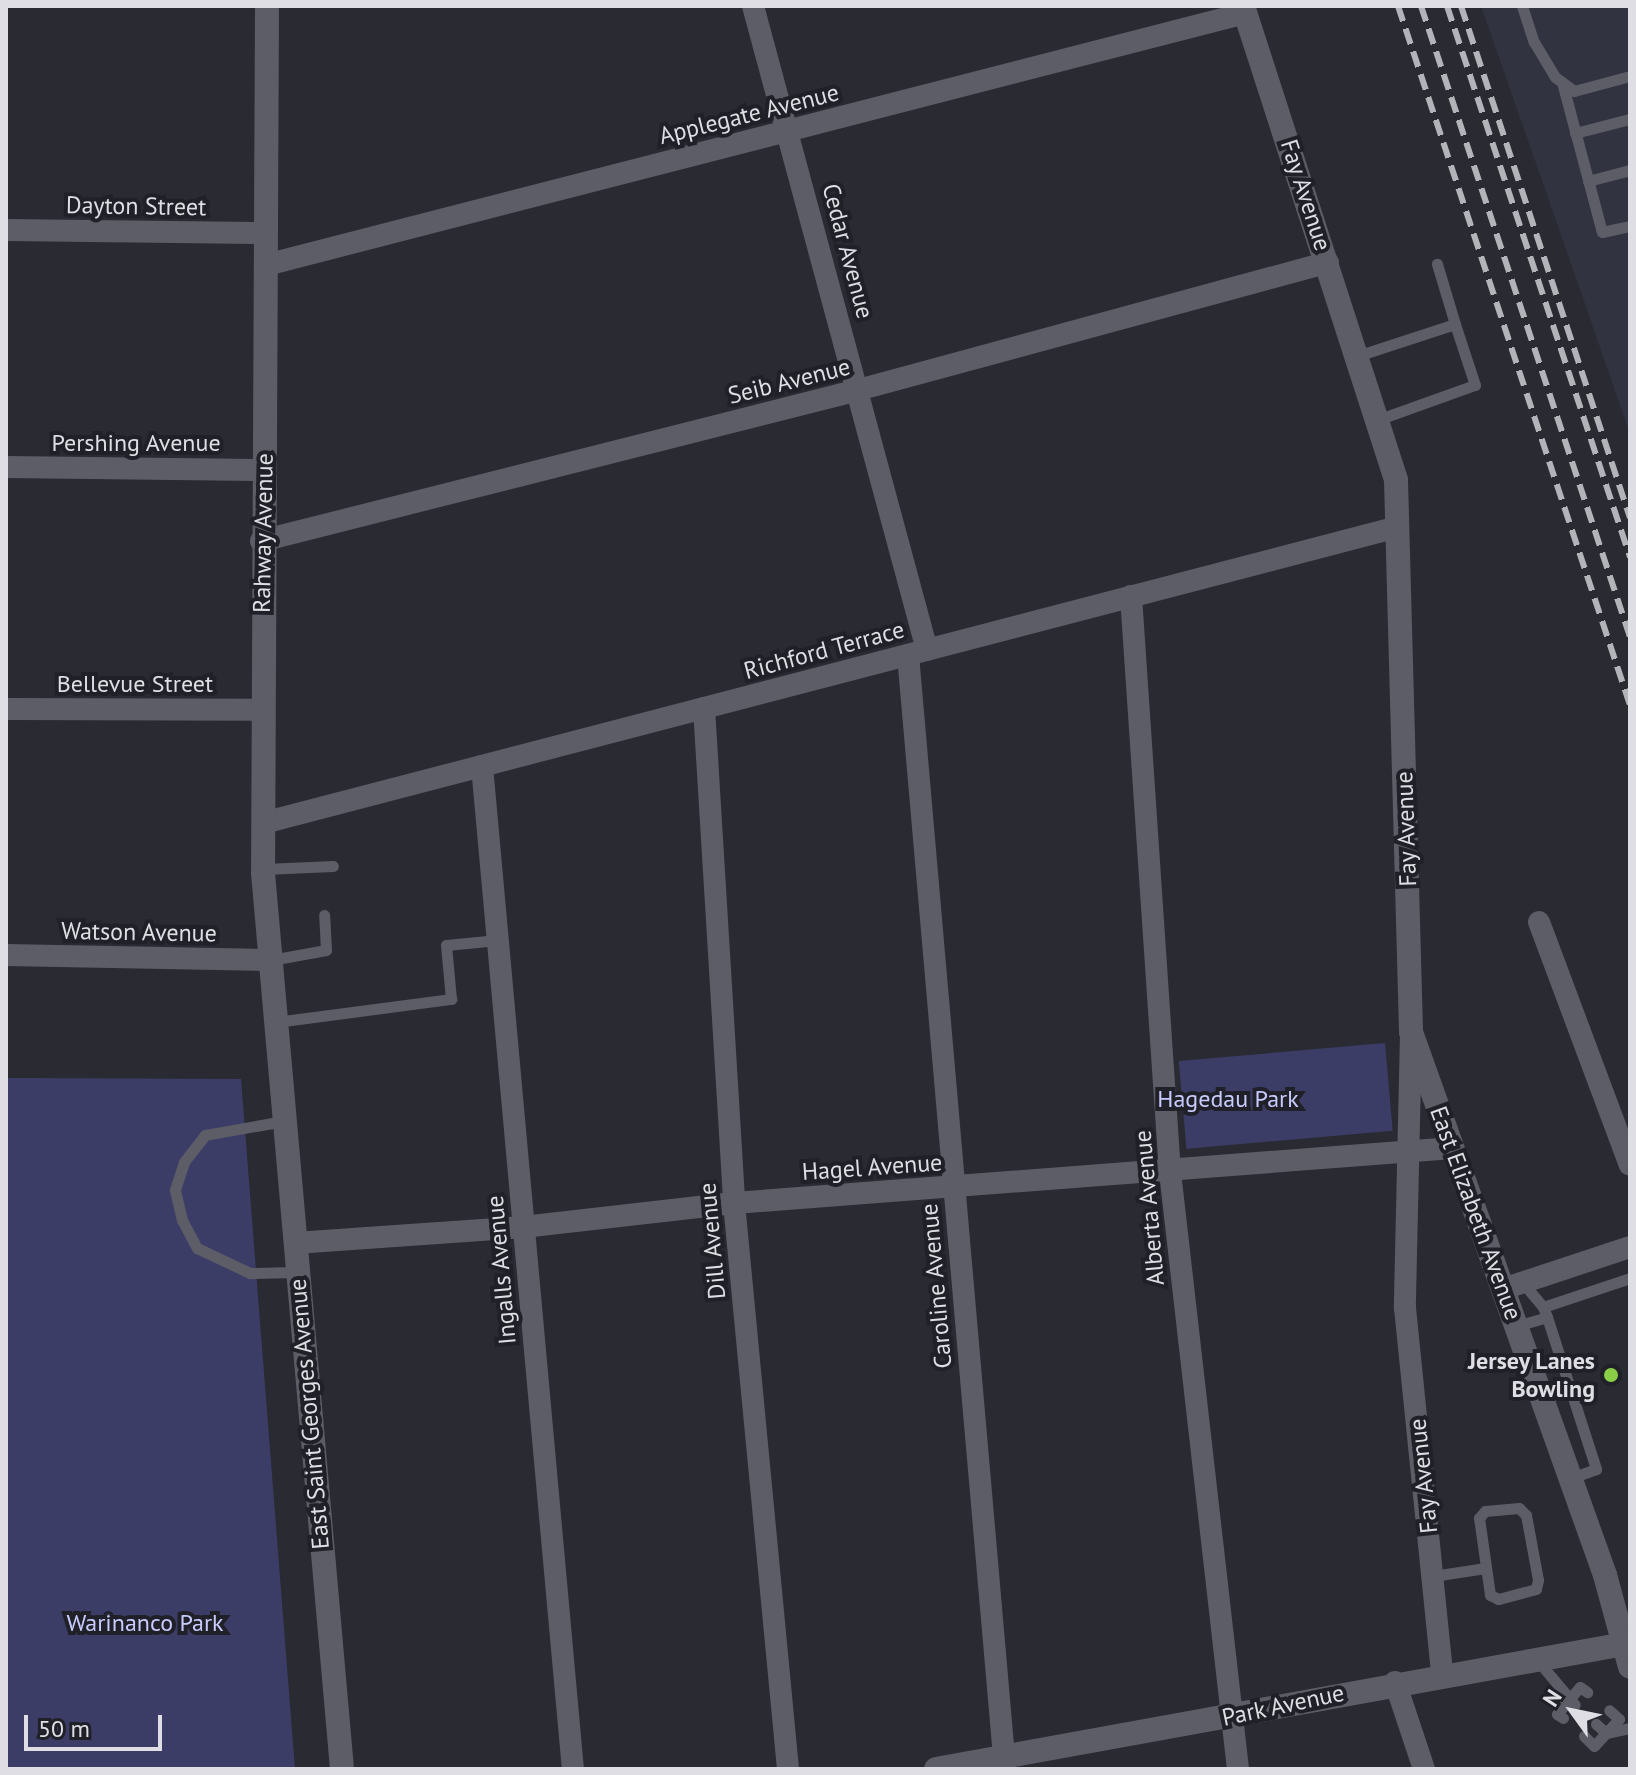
<!DOCTYPE html>
<style>
body{margin:0}
#map{position:relative;width:1636px;height:1775px;overflow:hidden;background:#292a32;font-family:"PT Sans",sans-serif}
div>[style]{position:absolute}
.built>*{inset:0;background:#323341}
.green>*{inset:0;background:#3c3d67;transform-origin:0 0}
.lane>*{height:11px;margin:-5.5px;padding:0 5.5px;transform-origin:5.5px;border-radius:5.5px;background:#5d5d67}
.street>*{height:22px;margin:-11px;padding:0 11px;transform-origin:11px;border-radius:11px;background:#5d5d67}
.secondary>*{height:24px;margin:-12px;padding:0 12px;transform-origin:12px;border-radius:12px;background:#5d5d67}
.rail>*{height:6px;margin-top:-3px;transform-origin:0;background:repeating-linear-gradient(90deg,#b3b4ba 0 16px,transparent 0 24px)}
.dots>*{width:22px;height:22px;translate:-50% -50%;box-sizing:border-box;border:4px solid #202028;border-radius:50%}
span{translate:-50% -50%;white-space:nowrap;text-align:center;line-height:1.15;-webkit-text-stroke:8px #202028;paint-order:stroke}
.street-label{font-size:24px;color:#dedee4}
.park-label{font-size:24px;color:#c8cbfd}
.poi-label{font-size:24px;color:#dedee4;font-weight:700}
.right{translate:-100% -50%;text-align:right}
.frame{position:absolute;inset:0;border:8px solid #dedee4;pointer-events:none}
.north{position:absolute;left:1532px;top:1671px;width:80px;height:80px;-webkit-text-stroke:6px #202028;paint-order:stroke;rotate:303deg;font-size:22px;font-weight:700;line-height:32px;text-align:center;color:#dedee4}
.north::after{content:'';display:block;margin:auto;width:28px;height:36px;background:#dedee4;clip-path:polygon(50% 0,100% 100%,50% 72%,0 100%)}
.scale{position:absolute;left:24px;top:1715px;width:138px;height:36px;box-sizing:border-box;border:4px solid #dedee4;border-top:0;padding-left:10px;font-size:24px;line-height:28px;white-space:nowrap;color:#dedee4;-webkit-text-stroke:6px #202028;paint-order:stroke}
</style>
<div id="map">
<div class="built">
<i style="clip-path:polygon(1481px 6px,1630px 6px,1630px 434px,1568px 255px)"></i>
</div>
<div class="green">
<i style="left:1385px;top:1043px;width:88px;height:207px;rotate:85deg"></i>
<i style="clip-path:polygon(6px 1078px,241px 1079px,295px 1769px,6px 1769px)"></i>
</div>
<div class="lane">
<i style="left:1522px;top:6px;width:38px;rotate:72deg"></i>
<i style="left:1534px;top:42px;width:41px;rotate:59deg"></i>
<i style="left:1555px;top:77px;width:24px;rotate:36deg"></i>
<i style="left:1574px;top:91px;width:58px;rotate:-15deg"></i>
<i style="left:1562px;top:82px;width:155px;rotate:75.1deg"></i>
<i style="left:1602px;top:232px;width:29px;rotate:-12deg"></i>
<i style="left:1575px;top:133px;width:57px;rotate:-14.3deg"></i>
<i style="left:1588px;top:181px;width:43px;rotate:-14.7deg"></i>
<i style="left:1357px;top:356px;width:103px;rotate:-18.1deg"></i>
<i style="left:1455px;top:324px;width:63px;rotate:-106.7deg"></i>
<i style="left:1377px;top:420px;width:104px;rotate:-19.7deg"></i>
<i style="left:1475px;top:385px;width:64px;rotate:-108.2deg"></i>
<i style="left:264px;top:869px;width:69px;rotate:-2.5deg"></i>
<i style="left:271px;top:960px;width:56px;rotate:-10.3deg"></i>
<i style="left:326px;top:950px;width:35px;rotate:-93deg"></i>
<i style="left:276px;top:1022px;width:177px;rotate:-7.5deg"></i>
<i style="left:451px;top:999px;width:54px;rotate:-95.3deg"></i>
<i style="left:446px;top:945px;width:52px;rotate:-5.5deg"></i>
<i style="left:284px;top:1121px;width:80px;rotate:170deg"></i>
<i style="left:205px;top:1135px;width:34px;rotate:128deg"></i>
<i style="left:184px;top:1162px;width:29px;rotate:108deg"></i>
<i style="left:175px;top:1190px;width:31px;rotate:77deg"></i>
<i style="left:182px;top:1220px;width:32px;rotate:62deg"></i>
<i style="left:197px;top:1248px;width:59px;rotate:25.3deg"></i>
<i style="left:250px;top:1273px;width:47px;rotate:-1.2deg"></i>
<i style="left:1523px;top:1283px;width:31px;rotate:50deg"></i>
<i style="left:1547px;top:1317px;width:11px;rotate:-112deg"></i>
<i style="left:1543px;top:1307px;width:92px;rotate:-18.4deg"></i>
<i style="left:1516px;top:1326px;width:32px;rotate:-16deg"></i>
<i style="left:1547px;top:1317px;width:160px;rotate:72.1deg"></i>
<i style="left:1596px;top:1469px;width:27px;rotate:160deg"></i>
<i style="left:1519px;top:1508px;width:10px;rotate:45deg"></i>
<i style="left:1526px;top:1515px;width:66px;rotate:79.5deg"></i>
<i style="left:1538px;top:1580px;width:9px;rotate:103deg"></i>
<i style="left:1536px;top:1589px;width:39px;rotate:165deg"></i>
<i style="left:1498px;top:1599px;width:9px;rotate:-153deg"></i>
<i style="left:1490px;top:1595px;width:78px;rotate:-98.1deg"></i>
<i style="left:1479px;top:1518px;width:9px;rotate:-49deg"></i>
<i style="left:1485px;top:1511px;width:34px;rotate:-5deg"></i>
<i style="left:1433px;top:1576px;width:53px;rotate:-8.7deg"></i>
<i style="left:1538px;top:1661px;width:57px;rotate:49.9deg"></i>
<i style="left:1563px;top:1718px;width:7px;rotate:-146deg"></i>
<i style="left:1557px;top:1714px;width:35px;rotate:-50deg"></i>
<i style="left:1580px;top:1687px;width:9px;rotate:36deg"></i>
<i style="left:1596px;top:1724px;width:13px;rotate:42deg"></i>
<i style="left:1606px;top:1733px;width:19px;rotate:-47deg"></i>
<i style="left:1619px;top:1719px;width:13px;rotate:-138deg"></i>
<i style="left:1584px;top:1736px;width:14px;rotate:45deg"></i>
<i style="left:1594px;top:1746px;width:18px;rotate:-47deg"></i>
<i style="left:1606px;top:1733px;width:25px;rotate:-12deg"></i>
</div>
<div class="street">
<i style="left:753px;top:6px;width:667px;rotate:74.88deg"></i>
<i style="left:6px;top:230px;width:260px;rotate:0.7deg"></i>
<i style="left:266px;top:265px;width:1011px;rotate:-14.43deg"></i>
<i style="left:6px;top:467px;width:259px;rotate:0.7deg"></i>
<i style="left:261px;top:541px;width:616px;rotate:-14.19deg"></i>
<i style="left:858px;top:390px;width:487px;rotate:-15.2deg"></i>
<i style="left:1131px;top:596px;width:577px;rotate:86.13deg"></i>
<i style="left:1170px;top:1172px;width:601px;rotate:83.5deg"></i>
<i style="left:908px;top:655px;width:1118px;rotate:85.02deg"></i>
<i style="left:704px;top:708px;width:496px;rotate:86.5deg"></i>
<i style="left:734px;top:1203px;width:569px;rotate:84.55deg"></i>
<i style="left:6px;top:709px;width:257px;rotate:0.2deg"></i>
<i style="left:482px;top:766px;width:1007px;rotate:84.82deg"></i>
<i style="left:263px;top:823px;width:1173px;rotate:-14.62deg"></i>
<i style="left:1539px;top:922px;width:259px;rotate:69.5deg"></i>
<i style="left:6px;top:955px;width:264px;rotate:1.1deg"></i>
<i style="left:1411px;top:1034px;width:274px;rotate:91.3deg"></i>
<i style="left:1405px;top:1308px;width:369px;rotate:84.2deg"></i>
<i style="left:295px;top:1243px;width:229px;rotate:-4deg"></i>
<i style="left:523px;top:1227px;width:212px;rotate:-6.5deg"></i>
<i style="left:734px;top:1203px;width:721px;rotate:-4.37deg"></i>
<i style="left:1503px;top:1289px;width:134px;rotate:-18.3deg"></i>
<i style="left:1395px;top:1682px;width:92px;rotate:71.6deg"></i>
</div>
<div class="secondary">
<i style="left:267px;top:6px;width:867px;rotate:90.26deg"></i>
<i style="left:263px;top:873px;width:899px;rotate:84.96deg"></i>
<i style="left:1243px;top:6px;width:498px;rotate:72.1deg"></i>
<i style="left:1396px;top:480px;width:552px;rotate:88.44deg"></i>
<i style="left:1411px;top:1032px;width:577px;rotate:70.34deg"></i>
<i style="left:1605px;top:1575px;width:95px;rotate:74.8deg"></i>
<i style="left:936px;top:1769px;width:705px;rotate:-10.29deg"></i>
</div>
<div class="rail">
<i style="left:1398px;top:6px;width:736px;rotate:71.64deg"></i>
<i style="left:1421px;top:6px;width:665px;rotate:71.67deg"></i>
<i style="left:1447px;top:6px;width:581px;rotate:71.63deg"></i>
<i style="left:1461px;top:6px;width:539px;rotate:71.73deg"></i>
</div>
<div class="dots">
<i style="left:1611px;top:1375px;background:#8ace47"></i>
</div>
<div class="street-label">
<span style="left:749px;top:114px;rotate:-14deg">Applegate Avenue</span>
<span style="left:1306px;top:195px;rotate:72deg">Fay Avenue</span>
<span style="left:136px;top:206px;rotate:1deg">Dayton Street</span>
<span style="left:848px;top:251px;rotate:75deg">Cedar Avenue</span>
<span style="left:789px;top:381px;rotate:-14deg">Seib Avenue</span>
<span style="left:136px;top:443px">Pershing Avenue</span>
<span style="left:263px;top:533px;rotate:-89deg">Rahway Avenue</span>
<span style="left:824px;top:650px;rotate:-15deg">Richford Terrace</span>
<span style="left:135px;top:684px">Bellevue Street</span>
<span style="left:1406px;top:829px;rotate:-92deg">Fay Avenue</span>
<span style="left:139px;top:932px;rotate:1deg">Watson Avenue</span>
<span style="left:872px;top:1167px;rotate:-4deg">Hagel Avenue</span>
<span style="left:1149px;top:1208px;rotate:-95deg">Alberta Avenue</span>
<span style="left:1476px;top:1213px;rotate:70deg">East Elizabeth Avenue</span>
<span style="left:712px;top:1241px;rotate:-95deg">Dill Avenue</span>
<span style="left:501px;top:1270px;rotate:-95deg">Ingalls Avenue</span>
<span style="left:936px;top:1286px;rotate:-95deg">Caroline Avenue</span>
<span style="left:309px;top:1414px;rotate:-95deg">East Saint Georges Avenue</span>
<span style="left:1423px;top:1476px;rotate:-96deg">Fay Avenue</span>
<span style="left:1283px;top:1705px;rotate:-12deg">Park Avenue</span>
</div>
<div class="park-label">
<span style="left:1228px;top:1099px">Hagedau Park</span>
<span style="left:145px;top:1623px">Warinanco Park</span>
</div>
<div class="poi-label">
<span class="right" style="left:1595px;top:1375px">Jersey Lanes<br>Bowling</span>
</div>
<div class="frame"></div>
<div class="north">N</div>
<div class="scale">50 m</div>
</div>
